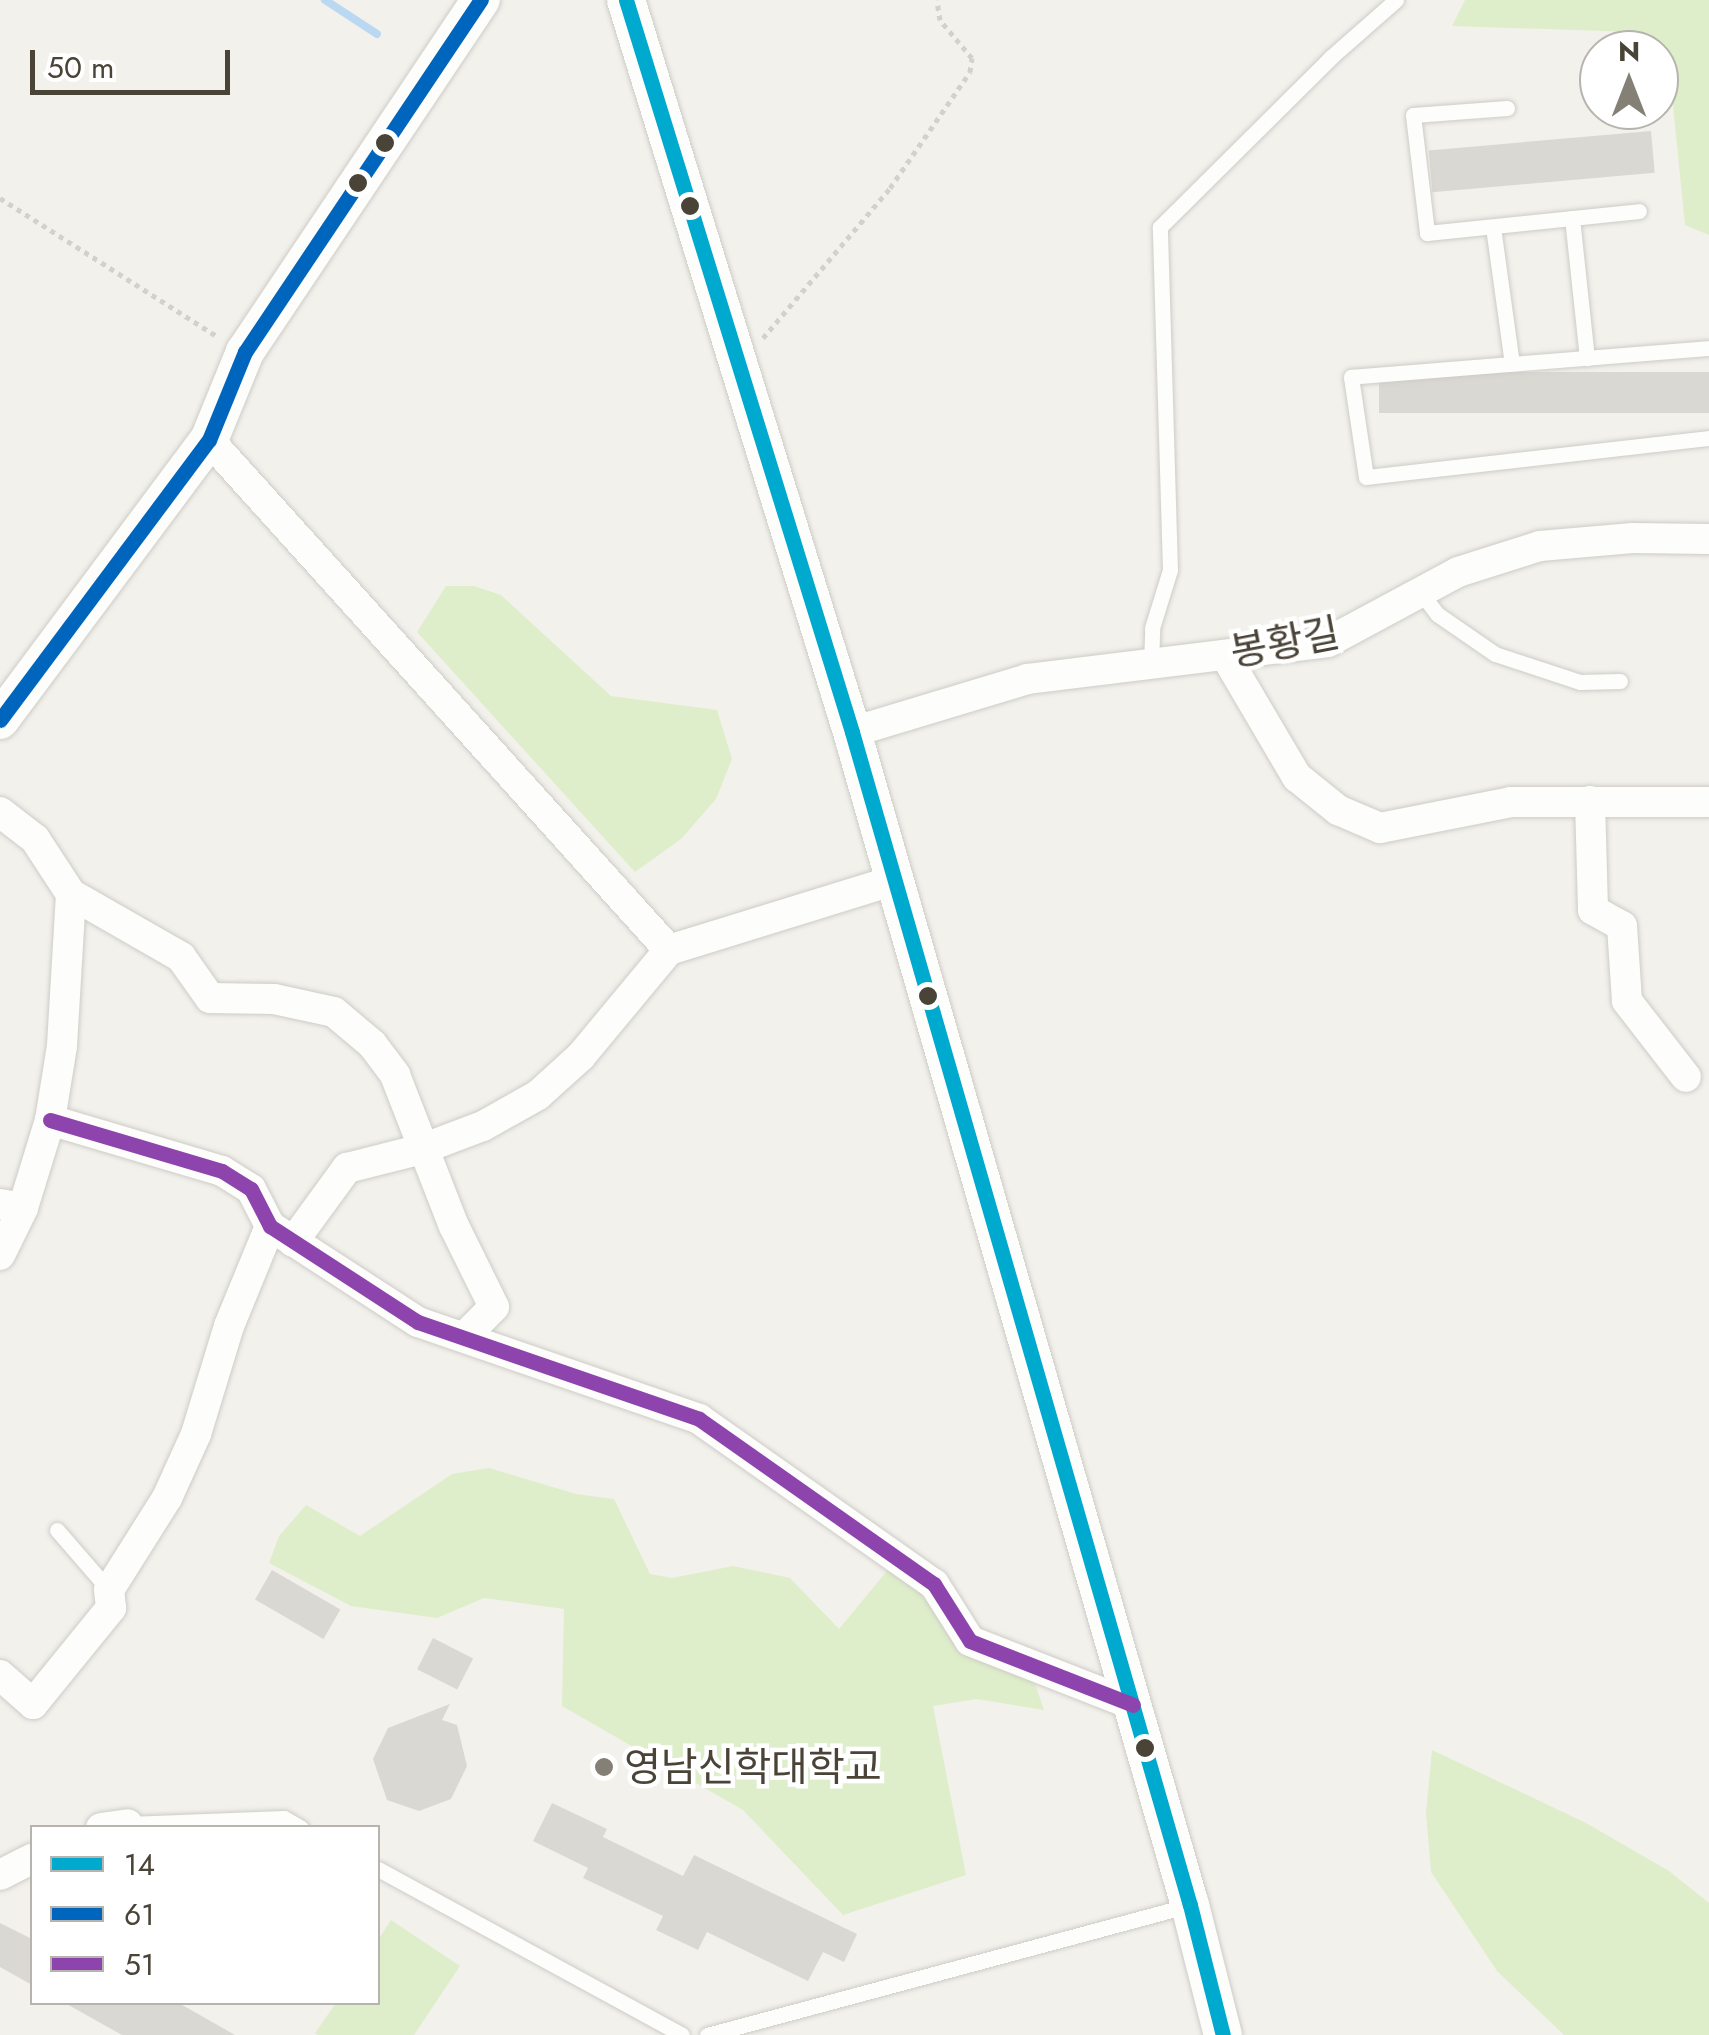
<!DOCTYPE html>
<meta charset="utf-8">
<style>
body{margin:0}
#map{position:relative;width:1709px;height:2035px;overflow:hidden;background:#f2f1ec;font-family:Jost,"Noto Sans KR",sans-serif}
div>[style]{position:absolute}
.green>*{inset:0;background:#deeeca}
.stream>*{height:8px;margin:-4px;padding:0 4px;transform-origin:4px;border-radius:4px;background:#bad8f2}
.building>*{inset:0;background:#dad8d3;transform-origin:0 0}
.path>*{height:5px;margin-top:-2.5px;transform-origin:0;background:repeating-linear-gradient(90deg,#d2d1ca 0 5px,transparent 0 10px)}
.roads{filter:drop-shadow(0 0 2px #ceccc6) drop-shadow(0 0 2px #ceccc6)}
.service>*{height:15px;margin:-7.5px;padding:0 7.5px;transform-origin:7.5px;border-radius:7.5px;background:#fdfdfc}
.minor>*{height:30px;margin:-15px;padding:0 15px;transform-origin:15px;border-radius:15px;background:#fdfdfc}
.tertiary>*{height:38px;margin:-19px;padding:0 19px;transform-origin:19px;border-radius:19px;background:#fdfdfc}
.bus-1>*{height:15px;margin:-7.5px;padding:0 7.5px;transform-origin:7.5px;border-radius:7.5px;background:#00a9ce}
.bus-2>*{height:15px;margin:-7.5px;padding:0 7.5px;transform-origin:7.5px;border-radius:7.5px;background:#0065bd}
.bus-3>*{height:15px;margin:-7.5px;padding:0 7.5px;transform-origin:7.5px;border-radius:7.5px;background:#8e44ad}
.dots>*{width:28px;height:28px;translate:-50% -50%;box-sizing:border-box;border:5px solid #fff;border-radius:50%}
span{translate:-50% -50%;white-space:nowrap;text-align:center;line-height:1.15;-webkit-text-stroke:9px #fff;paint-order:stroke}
.street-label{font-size:40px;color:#4a4337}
.poi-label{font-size:40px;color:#4a4337}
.left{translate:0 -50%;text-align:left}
.legend{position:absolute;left:30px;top:1825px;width:350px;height:180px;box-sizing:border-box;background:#fff;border:2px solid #b7b4af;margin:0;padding:12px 18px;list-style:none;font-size:30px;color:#4a4337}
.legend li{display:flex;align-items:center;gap:20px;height:50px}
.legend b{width:50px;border:2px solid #b7b4af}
.north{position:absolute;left:1579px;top:30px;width:100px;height:100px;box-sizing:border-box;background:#fff;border:2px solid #b7b4af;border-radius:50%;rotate:0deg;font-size:28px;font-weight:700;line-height:40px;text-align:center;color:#4a4337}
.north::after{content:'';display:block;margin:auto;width:35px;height:45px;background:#858076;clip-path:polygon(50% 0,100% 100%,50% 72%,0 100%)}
.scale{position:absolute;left:30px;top:50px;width:200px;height:45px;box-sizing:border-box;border:5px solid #4a4337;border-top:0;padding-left:12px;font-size:30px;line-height:35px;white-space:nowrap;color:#4a4337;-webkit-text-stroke:8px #fff;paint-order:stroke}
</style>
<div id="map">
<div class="green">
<i style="clip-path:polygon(1465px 0,1709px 0,1709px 235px,1685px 225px,1672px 96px,1659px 73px,1659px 50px,1646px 50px,1636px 32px,1452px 26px)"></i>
<i style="clip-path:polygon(446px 586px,474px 586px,501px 595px,611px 696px,717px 710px,732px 759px,716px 799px,681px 839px,635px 872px,417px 632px)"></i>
<i style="clip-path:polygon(489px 1468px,576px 1494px,614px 1499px,650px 1574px,672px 1578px,733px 1566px,790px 1578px,839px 1629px,891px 1566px,1032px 1675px,1044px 1710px,977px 1699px,933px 1706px,966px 1875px,843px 1915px,743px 1810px,562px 1706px,564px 1609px,484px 1598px,437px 1618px,351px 1606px,269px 1563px,279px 1536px,306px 1505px,360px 1536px,452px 1474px)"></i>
<i style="clip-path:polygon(1432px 1750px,1586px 1823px,1669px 1871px,1709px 1903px,1709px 2035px,1564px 2035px,1497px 1971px,1431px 1872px,1426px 1813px)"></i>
<i style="clip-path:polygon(391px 1920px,460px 1966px,414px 2035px,318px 2035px,315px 2033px,336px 2003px,378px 2002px,378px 1940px)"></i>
</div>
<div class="stream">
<i style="left:325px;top:0;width:62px;rotate:33.2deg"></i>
</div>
<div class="building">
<i style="left:1651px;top:131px;width:42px;height:223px;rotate:85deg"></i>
<i style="left:1709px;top:372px;width:41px;height:330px;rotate:90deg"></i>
<i style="left:272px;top:1570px;width:79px;height:34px;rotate:30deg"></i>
<i style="left:433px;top:1638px;width:45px;height:35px;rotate:27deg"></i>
<i style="clip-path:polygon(450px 1704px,442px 1720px,457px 1725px,467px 1766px,451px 1799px,419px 1811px,387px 1800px,373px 1759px,388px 1728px)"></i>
<i style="clip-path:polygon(552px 1803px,607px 1829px,603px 1837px,683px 1876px,694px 1855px,857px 1934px,844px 1962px,823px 1952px,808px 1981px,707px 1932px,698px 1950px,656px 1930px,663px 1916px,583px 1878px,588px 1868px,533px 1841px)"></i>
<i style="clip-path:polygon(0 1923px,32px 1939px,32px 1985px,0 1967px)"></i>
<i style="clip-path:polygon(63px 2002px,177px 2002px,235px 2035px,122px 2035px)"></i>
</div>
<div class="path">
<i style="left:0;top:198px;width:257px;rotate:32.5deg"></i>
<i style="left:763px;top:338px;width:197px;rotate:-49.7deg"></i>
<i style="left:890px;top:188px;width:141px;rotate:-55.4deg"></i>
<i style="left:970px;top:72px;width:14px;rotate:-82deg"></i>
<i style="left:972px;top:58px;width:50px;rotate:-130.1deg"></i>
<i style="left:940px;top:20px;width:20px;rotate:-99deg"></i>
</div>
<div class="roads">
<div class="service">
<i style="left:1507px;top:108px;width:94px;rotate:175.7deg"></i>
<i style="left:1413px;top:115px;width:119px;rotate:83.2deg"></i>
<i style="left:1427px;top:233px;width:213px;rotate:-5.9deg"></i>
<i style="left:1572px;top:218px;width:141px;rotate:83.9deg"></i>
<i style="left:1493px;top:227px;width:138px;rotate:82.1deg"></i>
<i style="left:1709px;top:348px;width:359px;rotate:175.4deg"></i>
<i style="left:1351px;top:377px;width:101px;rotate:81.5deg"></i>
<i style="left:1366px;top:477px;width:345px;rotate:-6.5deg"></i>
<i style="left:1422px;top:594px;width:25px;rotate:53deg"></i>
<i style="left:1437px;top:614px;width:70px;rotate:34.6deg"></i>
<i style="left:1495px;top:654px;width:89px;rotate:18.2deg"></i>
<i style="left:1580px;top:682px;width:40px;rotate:-1.4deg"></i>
<i style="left:1151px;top:664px;width:36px;rotate:-88deg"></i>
<i style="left:1152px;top:628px;width:61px;rotate:-72.8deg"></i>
<i style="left:1170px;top:570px;width:343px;rotate:-91.7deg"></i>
<i style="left:1160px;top:227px;width:240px;rotate:-44.8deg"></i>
<i style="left:1330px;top:58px;width:88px;rotate:-41.3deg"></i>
<i style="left:57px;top:1530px;width:79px;rotate:49.1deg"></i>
<i style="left:128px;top:1824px;width:156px;rotate:-2.2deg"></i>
<i style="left:284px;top:1818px;width:20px;rotate:30deg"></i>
<i style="left:378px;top:1869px;width:346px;rotate:28.6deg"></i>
<i style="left:707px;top:2035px;width:500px;rotate:-15.06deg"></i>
</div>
<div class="minor">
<i style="left:209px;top:440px;width:687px;rotate:47.95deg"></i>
<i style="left:669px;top:950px;width:237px;rotate:-17.2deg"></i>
<i style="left:1225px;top:655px;width:142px;rotate:59.5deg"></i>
<i style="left:1297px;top:777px;width:53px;rotate:38.8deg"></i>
<i style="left:1338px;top:810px;width:46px;rotate:23.2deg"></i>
<i style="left:1380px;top:828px;width:134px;rotate:-11.2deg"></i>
<i style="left:1511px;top:802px;width:198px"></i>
<i style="left:852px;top:732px;width:183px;rotate:-16.8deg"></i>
<i style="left:1027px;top:679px;width:303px;rotate:-7deg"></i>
<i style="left:1328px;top:642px;width:148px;rotate:-28.3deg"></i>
<i style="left:1458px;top:572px;width:86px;rotate:-17.6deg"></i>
<i style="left:1540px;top:546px;width:93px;rotate:-4.9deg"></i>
<i style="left:1633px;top:538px;width:76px;rotate:0.8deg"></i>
<i style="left:1590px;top:801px;width:109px;rotate:88.4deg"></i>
<i style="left:1593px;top:910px;width:33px;rotate:29deg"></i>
<i style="left:1622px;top:926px;width:75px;rotate:86.2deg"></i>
<i style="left:1627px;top:1001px;width:96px;rotate:52.2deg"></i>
<i style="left:0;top:812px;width:44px;rotate:37.6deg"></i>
<i style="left:35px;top:839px;width:66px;rotate:56.8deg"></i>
<i style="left:71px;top:894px;width:152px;rotate:93.4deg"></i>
<i style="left:62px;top:1046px;width:75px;rotate:99.2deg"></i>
<i style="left:50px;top:1120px;width:92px;rotate:107.1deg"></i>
<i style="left:23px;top:1208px;width:23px;rotate:-170deg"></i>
<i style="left:71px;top:894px;width:127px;rotate:29.8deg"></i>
<i style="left:181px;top:957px;width:50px;rotate:54.7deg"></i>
<i style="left:210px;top:998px;width:64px;rotate:0.9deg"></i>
<i style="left:274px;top:999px;width:61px;rotate:12.2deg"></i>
<i style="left:334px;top:1012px;width:50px;rotate:40.1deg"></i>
<i style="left:372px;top:1044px;width:39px;rotate:53deg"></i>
<i style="left:395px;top:1075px;width:162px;rotate:68.7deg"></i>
<i style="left:454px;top:1226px;width:90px;rotate:63.7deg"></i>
<i style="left:494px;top:1307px;width:41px;rotate:135deg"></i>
<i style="left:50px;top:1120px;width:179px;rotate:16.5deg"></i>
<i style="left:222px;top:1171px;width:34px;rotate:32deg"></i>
<i style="left:251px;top:1189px;width:42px;rotate:62.8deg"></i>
<i style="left:270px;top:1226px;width:176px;rotate:33deg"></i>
<i style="left:418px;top:1322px;width:297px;rotate:19deg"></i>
<i style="left:699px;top:1419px;width:287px;rotate:35.1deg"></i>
<i style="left:934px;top:1584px;width:67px;rotate:57.7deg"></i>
<i style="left:970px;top:1641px;width:175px;rotate:21.4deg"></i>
<i style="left:293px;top:1242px;width:92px;rotate:-53.9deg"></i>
<i style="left:347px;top:1168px;width:77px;rotate:-14.2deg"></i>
<i style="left:422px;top:1149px;width:65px;rotate:-20.7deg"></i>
<i style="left:483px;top:1126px;width:63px;rotate:-29.4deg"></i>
<i style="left:538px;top:1095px;width:58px;rotate:-42.2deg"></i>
<i style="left:581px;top:1056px;width:138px;rotate:-50.3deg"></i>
<i style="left:0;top:1255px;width:52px;rotate:-63.9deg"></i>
<i style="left:0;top:1675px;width:44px;rotate:41.3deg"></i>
<i style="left:33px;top:1704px;width:124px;rotate:-50.9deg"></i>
<i style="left:111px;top:1608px;width:18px;rotate:-96deg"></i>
<i style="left:109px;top:1590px;width:109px;rotate:-57.8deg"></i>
<i style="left:167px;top:1498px;width:70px;rotate:-65.6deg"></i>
<i style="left:196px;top:1434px;width:113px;rotate:-73deg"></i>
<i style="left:229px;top:1326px;width:108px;rotate:-67.7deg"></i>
<i style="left:101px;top:1828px;width:27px;rotate:-8deg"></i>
<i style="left:0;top:1875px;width:36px;rotate:-27deg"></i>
</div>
<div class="tertiary">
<i style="left:626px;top:0;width:766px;rotate:72.84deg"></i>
<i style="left:852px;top:732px;width:1221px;rotate:73.93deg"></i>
<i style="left:1190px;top:1905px;width:134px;rotate:75.8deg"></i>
<i style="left:0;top:720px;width:349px;rotate:-53.3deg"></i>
<i style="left:209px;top:440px;width:95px;rotate:-67.8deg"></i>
<i style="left:245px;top:352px;width:424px;rotate:-56.2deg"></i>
</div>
</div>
<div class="bus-1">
<i style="left:626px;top:0;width:766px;rotate:72.84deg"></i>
<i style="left:852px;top:732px;width:1221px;rotate:73.93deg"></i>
<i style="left:1190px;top:1905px;width:134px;rotate:75.8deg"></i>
</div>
<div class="bus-2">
<i style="left:0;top:720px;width:349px;rotate:-53.3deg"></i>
<i style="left:209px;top:440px;width:95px;rotate:-67.8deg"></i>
<i style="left:245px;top:352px;width:424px;rotate:-56.2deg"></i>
</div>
<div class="bus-3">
<i style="left:50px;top:1120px;width:179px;rotate:16.5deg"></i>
<i style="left:222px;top:1171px;width:34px;rotate:32deg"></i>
<i style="left:251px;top:1189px;width:42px;rotate:62.8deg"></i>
<i style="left:270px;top:1226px;width:176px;rotate:33deg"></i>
<i style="left:418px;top:1322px;width:297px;rotate:19deg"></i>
<i style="left:699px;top:1419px;width:287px;rotate:35.1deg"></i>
<i style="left:934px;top:1584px;width:67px;rotate:57.7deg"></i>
<i style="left:970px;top:1641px;width:175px;rotate:21.4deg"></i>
</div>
<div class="dots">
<i style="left:385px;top:143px;background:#4a4337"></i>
<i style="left:358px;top:183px;background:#4a4337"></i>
<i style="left:690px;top:206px;background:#4a4337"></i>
<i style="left:928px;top:996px;background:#4a4337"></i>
<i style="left:1145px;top:1748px;background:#4a4337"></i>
<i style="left:604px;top:1767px;background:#858076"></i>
</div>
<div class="street-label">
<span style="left:1285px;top:642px;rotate:-11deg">봉황길</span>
</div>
<div class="poi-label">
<span class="left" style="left:624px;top:1767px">영남신학대학교</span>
</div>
<ul class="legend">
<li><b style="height:12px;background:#00a9ce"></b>14</li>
<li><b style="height:12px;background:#0065bd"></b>61</li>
<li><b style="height:12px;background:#8e44ad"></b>51</li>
</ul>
<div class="north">N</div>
<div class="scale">50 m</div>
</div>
